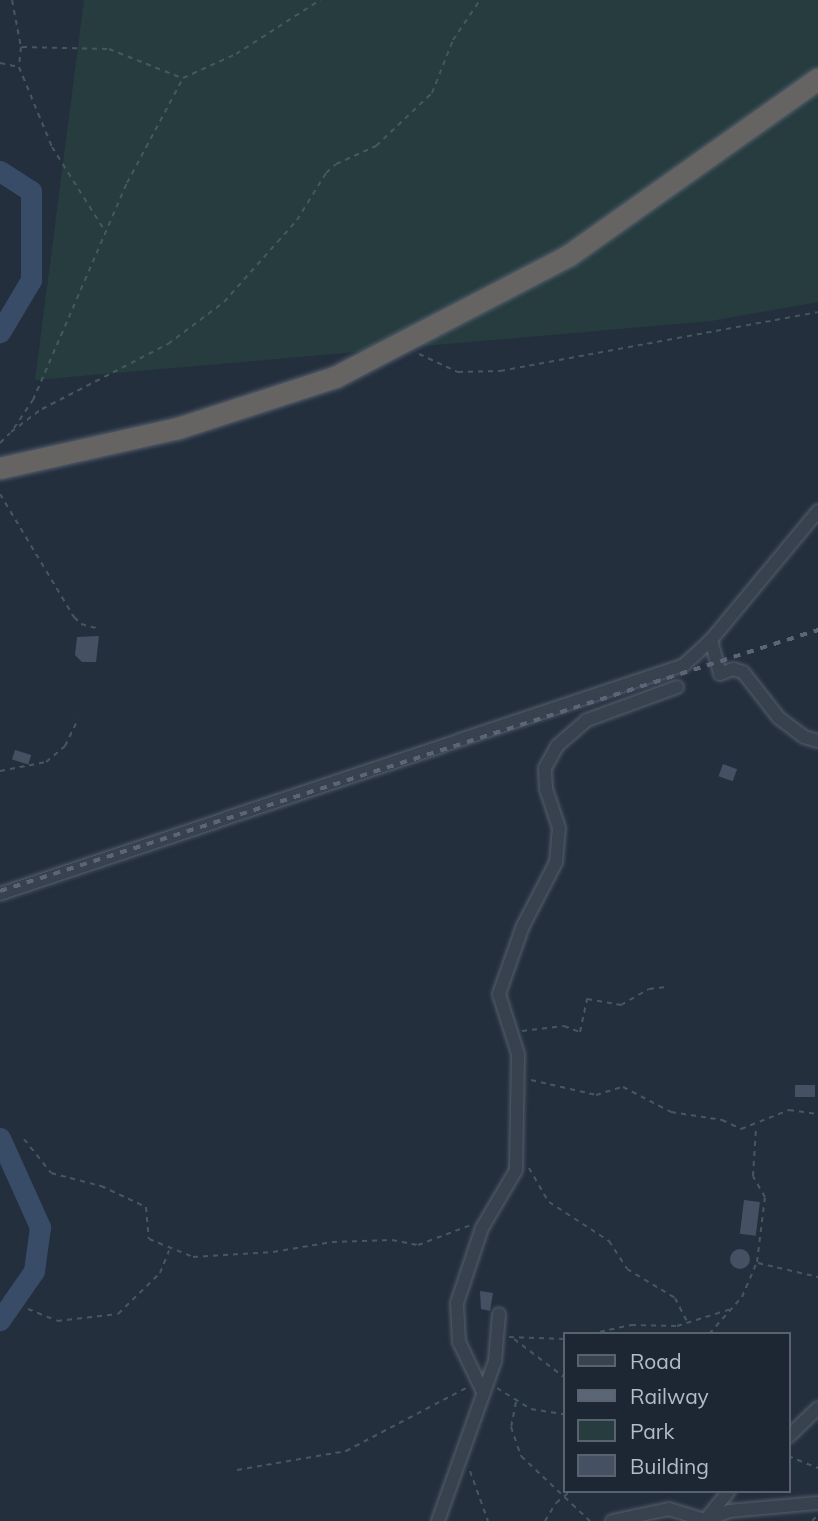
<!DOCTYPE html>
<style>
body{margin:0}
#map{position:relative;width:818px;height:1521px;overflow:hidden;background:#242f3e;font-family:Mulish,sans-serif}
div>[style]{position:absolute}
.green>*{inset:0;background:#263c3f}
.river>*{height:21px;margin:-10.5px;padding:0 10.5px;transform-origin:10.5px;border-radius:10.5px;background:#394c67}
.building>*{inset:0;background:#455162;transform-origin:0 0}
.round{border-radius:50%}
.path>*{height:2px;margin-top:-1px;transform-origin:0;background:repeating-linear-gradient(90deg,#44595c 0 5px,transparent 0 10px)}
.roads{filter:drop-shadow(0 0 2px #565f6c) drop-shadow(0 0 2px #565f6c)}
.minor>*{height:12px;margin:-6px;padding:0 6px;transform-origin:6px;border-radius:6px;background:#38414e}
.trunk>*{height:21px;margin:-10.5px;padding:0 10.5px;transform-origin:10.5px;border-radius:10.5px;background:#656462}
.rail>*{height:3.5px;margin-top:-1.75px;transform-origin:0;background:repeating-linear-gradient(90deg,#5a6575 0 7px,transparent 0 14px)}
span{translate:-50% -50%;white-space:nowrap;text-align:center;line-height:1.15;-webkit-text-stroke:5px #1d2633;paint-order:stroke}
.legend{position:absolute;left:563px;top:1332px;width:228px;height:161px;box-sizing:border-box;background:#1d2633;border:2px solid #59626f;margin:0;padding:9px 12px;list-style:none;font-size:21px;color:#b4bcc9}
.legend li{display:flex;align-items:center;gap:14px;height:35px}
.legend b{width:35px;border:2px solid #59626f}
</style>
<div id="map">
<div class="green">
<i style="clip-path:polygon(84px 0,818px 0,818px 302px,711px 321px,35px 380px)"></i>
</div>
<div class="river">
<i style="left:0;top:171px;width:37px;rotate:33deg"></i>
<i style="left:31px;top:191px;width:89px;rotate:90deg"></i>
<i style="left:31px;top:280px;width:61px;rotate:120.8deg"></i>
<i style="left:0;top:1138px;width:98px;rotate:65.8deg"></i>
<i style="left:40px;top:1227px;width:44px;rotate:97.8deg"></i>
<i style="left:34px;top:1271px;width:60px;rotate:124.8deg"></i>
</div>
<div class="building">
<i style="clip-path:polygon(99px 636px,96px 662px,82px 662px,75px 655px,77px 637px)"></i>
<i style="left:15px;top:750px;width:17px;height:10px;rotate:17deg"></i>
<i style="left:723px;top:764px;width:15px;height:13px;rotate:20deg"></i>
<i style="left:815px;top:1085px;width:12px;height:20px;rotate:90deg"></i>
<i style="left:744px;top:1200px;width:16px;height:34px;rotate:7deg"></i>
<i class="round" style="left:730px;top:1249px;width:20px;height:20px"></i>
<i style="clip-path:polygon(480px 1291px,493px 1293px,490px 1311px,481px 1309px)"></i>
</div>
<div class="path">
<i style="left:12px;top:0;width:48px;rotate:79.2deg"></i>
<i style="left:21px;top:47px;width:20px;rotate:96deg"></i>
<i style="left:19px;top:67px;width:87px;rotate:67.6deg"></i>
<i style="left:52px;top:147px;width:99px;rotate:57.8deg"></i>
<i style="left:22px;top:47px;width:87px;rotate:1.3deg"></i>
<i style="left:109px;top:49px;width:79px;rotate:21.7deg"></i>
<i style="left:0;top:63px;width:19px;rotate:12deg"></i>
<i style="left:419px;top:354px;width:43px;rotate:24.8deg"></i>
<i style="left:458px;top:372px;width:42px;rotate:-1.4deg"></i>
<i style="left:500px;top:371px;width:323px;rotate:-10.5deg"></i>
<i style="left:14px;top:428px;width:34px;rotate:-56deg"></i>
<i style="left:33px;top:400px;width:236px;rotate:-66.6deg"></i>
<i style="left:127px;top:183px;width:119px;rotate:-61.9deg"></i>
<i style="left:183px;top:78px;width:58px;rotate:-24.4deg"></i>
<i style="left:236px;top:54px;width:100px;rotate:-32.7deg"></i>
<i style="left:11px;top:432px;width:39px;rotate:-37deg"></i>
<i style="left:42px;top:409px;width:142px;rotate:-27.3deg"></i>
<i style="left:168px;top:344px;width:70px;rotate:-36.9deg"></i>
<i style="left:224px;top:302px;width:110px;rotate:-48.3deg"></i>
<i style="left:297px;top:220px;width:55px;rotate:-58.3deg"></i>
<i style="left:326px;top:173px;width:13px;rotate:-42deg"></i>
<i style="left:336px;top:164px;width:44px;rotate:-24.2deg"></i>
<i style="left:376px;top:146px;width:77px;rotate:-43.4deg"></i>
<i style="left:432px;top:93px;width:57px;rotate:-68.4deg"></i>
<i style="left:453px;top:40px;width:48px;rotate:-56deg"></i>
<i style="left:0;top:443px;width:14px;rotate:-45deg"></i>
<i style="left:0;top:494px;width:144px;rotate:59deg"></i>
<i style="left:74px;top:617px;width:10px;rotate:45deg"></i>
<i style="left:81px;top:624px;width:16px;rotate:15deg"></i>
<i style="left:0;top:771px;width:47px;rotate:-11.1deg"></i>
<i style="left:46px;top:762px;width:25px;rotate:-40deg"></i>
<i style="left:65px;top:746px;width:30px;rotate:-64deg"></i>
<i style="left:522px;top:1031px;width:42px;rotate:-6.8deg"></i>
<i style="left:564px;top:1026px;width:17px;rotate:21deg"></i>
<i style="left:580px;top:1032px;width:34px;rotate:-78deg"></i>
<i style="left:587px;top:999px;width:35px;rotate:10deg"></i>
<i style="left:621px;top:1005px;width:32px;rotate:-30deg"></i>
<i style="left:649px;top:989px;width:17px;rotate:-7deg"></i>
<i style="left:531px;top:1080px;width:67px;rotate:13deg"></i>
<i style="left:596px;top:1095px;width:28px;rotate:-17deg"></i>
<i style="left:623px;top:1087px;width:54px;rotate:27.5deg"></i>
<i style="left:671px;top:1112px;width:52px;rotate:8.9deg"></i>
<i style="left:722px;top:1120px;width:21px;rotate:25deg"></i>
<i style="left:741px;top:1129px;width:52px;rotate:-21.6deg"></i>
<i style="left:789px;top:1110px;width:29px;rotate:8deg"></i>
<i style="left:24px;top:1139px;width:43px;rotate:51.5deg"></i>
<i style="left:51px;top:1173px;width:52px;rotate:14.6deg"></i>
<i style="left:101px;top:1186px;width:50px;rotate:25deg"></i>
<i style="left:146px;top:1207px;width:32px;rotate:85deg"></i>
<i style="left:149px;top:1239px;width:48px;rotate:22.2deg"></i>
<i style="left:193px;top:1257px;width:80px;rotate:-3.6deg"></i>
<i style="left:273px;top:1252px;width:60px;rotate:-9.6deg"></i>
<i style="left:332px;top:1242px;width:60px;rotate:-1.9deg"></i>
<i style="left:392px;top:1240px;width:26px;rotate:11deg"></i>
<i style="left:418px;top:1245px;width:57px;rotate:-20.7deg"></i>
<i style="left:529px;top:1168px;width:39px;rotate:60deg"></i>
<i style="left:549px;top:1202px;width:72px;rotate:33deg"></i>
<i style="left:609px;top:1241px;width:33px;rotate:57deg"></i>
<i style="left:627px;top:1269px;width:56px;rotate:31.1deg"></i>
<i style="left:675px;top:1298px;width:28px;rotate:63deg"></i>
<i style="left:758px;top:1263px;width:62px;rotate:13.1deg"></i>
<i style="left:28px;top:1309px;width:31px;rotate:22deg"></i>
<i style="left:57px;top:1321px;width:61px;rotate:-6.5deg"></i>
<i style="left:118px;top:1314px;width:59px;rotate:-44.3deg"></i>
<i style="left:160px;top:1273px;width:24px;rotate:-68deg"></i>
<i style="left:590px;top:1334px;width:42px;rotate:-12.4deg"></i>
<i style="left:631px;top:1325px;width:46px;rotate:1.2deg"></i>
<i style="left:677px;top:1326px;width:57px;rotate:-17.5deg"></i>
<i style="left:709px;top:1334px;width:50px;rotate:-48.3deg"></i>
<i style="left:742px;top:1297px;width:38px;rotate:-67deg"></i>
<i style="left:757px;top:1262px;width:65px;rotate:-83deg"></i>
<i style="left:765px;top:1197px;width:24px;rotate:-120deg"></i>
<i style="left:753px;top:1176px;width:48px;rotate:-86.4deg"></i>
<i style="left:509px;top:1337px;width:55px;rotate:2.1deg"></i>
<i style="left:514px;top:1339px;width:63px;rotate:37.2deg"></i>
<i style="left:497px;top:1388px;width:40px;rotate:32deg"></i>
<i style="left:531px;top:1409px;width:33px;rotate:9deg"></i>
<i style="left:516px;top:1402px;width:25px;rotate:101deg"></i>
<i style="left:511px;top:1427px;width:31px;rotate:71deg"></i>
<i style="left:521px;top:1456px;width:95px;rotate:43.3deg"></i>
<i style="left:788px;top:1456px;width:32px;rotate:22deg"></i>
<i style="left:237px;top:1470px;width:111px;rotate:-9.9deg"></i>
<i style="left:346px;top:1451px;width:138px;rotate:-27.7deg"></i>
<i style="left:470px;top:1471px;width:53px;rotate:70.2deg"></i>
<i style="left:545px;top:1521px;width:21px;rotate:-59deg"></i>
<i style="left:556px;top:1503px;width:19px;rotate:-39deg"></i>
<i style="left:812px;top:1521px;width:7px;rotate:-45deg"></i>
</div>
<div class="roads">
<div class="minor">
<i style="left:711px;top:640px;width:35px;rotate:75deg"></i>
<i style="left:720px;top:674px;width:14px;rotate:-21deg"></i>
<i style="left:733px;top:669px;width:10px;rotate:17deg"></i>
<i style="left:743px;top:672px;width:58px;rotate:52deg"></i>
<i style="left:779px;top:718px;width:31px;rotate:37deg"></i>
<i style="left:804px;top:737px;width:15px;rotate:16deg"></i>
<i style="left:0;top:894px;width:721px;rotate:-18.51deg"></i>
<i style="left:684px;top:665px;width:37px;rotate:-43deg"></i>
<i style="left:711px;top:640px;width:168px;rotate:-50.3deg"></i>
<i style="left:483px;top:1392px;width:55px;rotate:-115.6deg"></i>
<i style="left:459px;top:1342px;width:39px;rotate:-93deg"></i>
<i style="left:457px;top:1303px;width:79px;rotate:-71.6deg"></i>
<i style="left:482px;top:1228px;width:67px;rotate:-59.6deg"></i>
<i style="left:516px;top:1170px;width:116px;rotate:-89deg"></i>
<i style="left:518px;top:1054px;width:63px;rotate:-107.6deg"></i>
<i style="left:499px;top:994px;width:72px;rotate:-70.6deg"></i>
<i style="left:523px;top:926px;width:72px;rotate:-62.7deg"></i>
<i style="left:556px;top:862px;width:34px;rotate:-85deg"></i>
<i style="left:559px;top:828px;width:41px;rotate:-108.4deg"></i>
<i style="left:546px;top:789px;width:21px;rotate:-93deg"></i>
<i style="left:545px;top:768px;width:25px;rotate:-61deg"></i>
<i style="left:557px;top:746px;width:40px;rotate:-41deg"></i>
<i style="left:587px;top:720px;width:96px;rotate:-20.1deg"></i>
<i style="left:788px;top:1437px;width:42px;rotate:-44deg"></i>
<i style="left:707px;top:1518px;width:35px;rotate:-51deg"></i>
<i style="left:438px;top:1521px;width:170px;rotate:-70.4deg"></i>
<i style="left:495px;top:1361px;width:47px;rotate:-85.1deg"></i>
<i style="left:612px;top:1521px;width:58px;rotate:-11.9deg"></i>
<i style="left:669px;top:1509px;width:39px;rotate:17deg"></i>
<i style="left:706px;top:1520px;width:25px;rotate:-21deg"></i>
<i style="left:729px;top:1511px;width:89px;rotate:-5.1deg"></i>
</div>
<div class="trunk">
<i style="left:0;top:468px;width:182px;rotate:-12.7deg"></i>
<i style="left:178px;top:428px;width:165px;rotate:-18deg"></i>
<i style="left:335px;top:377px;width:264px;rotate:-27.5deg"></i>
<i style="left:569px;top:255px;width:305px;rotate:-35.3deg"></i>
</div>
</div>
<div class="rail">
<i style="left:0;top:891px;width:859px;rotate:-17.7deg"></i>
</div>
<ul class="legend">
<li><b style="height:9px;background:#38414e"></b>Road</li>
<li><b style="height:9px;background:#5a6575"></b>Railway</li>
<li><b style="height:19px;background:#263c3f"></b>Park</li>
<li><b style="height:19px;background:#455162"></b>Building</li>
</ul>
</div>
